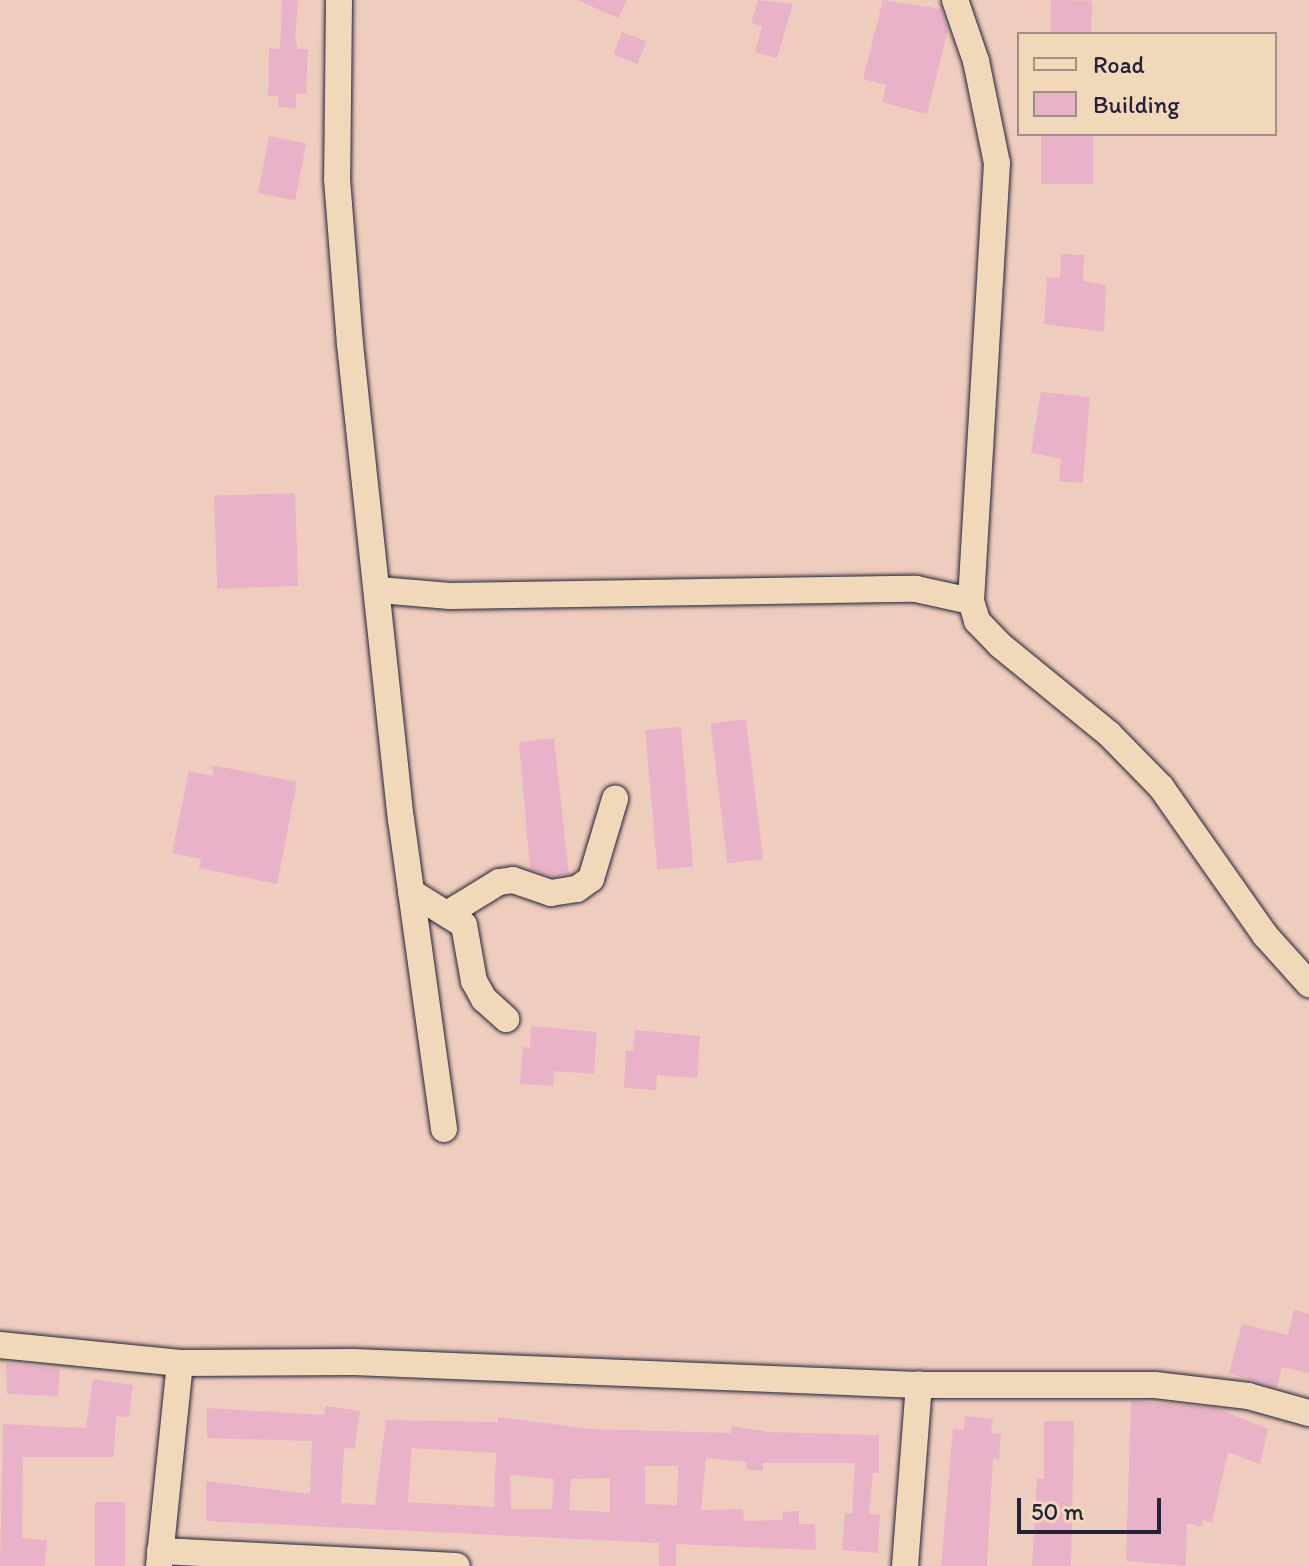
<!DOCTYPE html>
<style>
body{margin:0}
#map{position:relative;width:1309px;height:1566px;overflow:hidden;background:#efcdbe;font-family:Itim,sans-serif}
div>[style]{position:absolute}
.building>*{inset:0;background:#eab2c8;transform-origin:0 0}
.roads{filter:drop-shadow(0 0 2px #22223b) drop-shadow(0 0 2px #22223b)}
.minor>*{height:26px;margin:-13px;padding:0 13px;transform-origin:13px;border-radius:13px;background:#f1d8b9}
span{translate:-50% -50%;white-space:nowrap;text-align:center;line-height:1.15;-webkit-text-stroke:7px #f1d8b9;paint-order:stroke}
.legend{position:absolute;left:1017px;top:32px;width:260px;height:104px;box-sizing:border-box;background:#f1d8b9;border:2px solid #9e8f87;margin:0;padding:10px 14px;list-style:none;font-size:24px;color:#22223b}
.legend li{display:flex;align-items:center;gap:16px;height:40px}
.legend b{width:40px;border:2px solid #9e8f87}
.scale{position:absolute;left:1017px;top:1498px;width:144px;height:36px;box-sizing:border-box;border:4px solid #22223b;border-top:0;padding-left:10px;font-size:24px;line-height:28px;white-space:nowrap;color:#22223b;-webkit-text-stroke:6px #f1d8b9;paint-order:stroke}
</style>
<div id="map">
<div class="building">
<i style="clip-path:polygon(282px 0,298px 0,295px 39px,298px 49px,308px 49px,306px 94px,296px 94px,296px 108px,278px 107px,278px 96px,268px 96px,269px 48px,280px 49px)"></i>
<i style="clip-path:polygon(577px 0,627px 0,618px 18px)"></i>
<i style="clip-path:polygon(758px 0,793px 4px,777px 58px,755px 52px,762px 26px,751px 23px)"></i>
<i style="clip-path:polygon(883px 0,941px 9px,948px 30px,927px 114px,882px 102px,886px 85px,863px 79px)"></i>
<i style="left:1051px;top:0;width:41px;height:34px;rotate:1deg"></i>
<i style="left:622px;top:32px;width:26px;height:24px;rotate:21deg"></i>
<i style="left:1041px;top:134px;width:52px;height:50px"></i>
<i style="left:269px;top:136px;width:38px;height:58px;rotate:11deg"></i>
<i style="clip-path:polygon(1061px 254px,1084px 255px,1083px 281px,1106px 285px,1104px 332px,1044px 324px,1047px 277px,1060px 278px)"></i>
<i style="clip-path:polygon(1041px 392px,1090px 397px,1083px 483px,1059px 481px,1061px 459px,1031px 453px)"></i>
<i style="left:295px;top:493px;width:93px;height:81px;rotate:88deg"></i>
<i style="left:746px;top:719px;width:141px;height:36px;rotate:83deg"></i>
<i style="left:681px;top:727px;width:140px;height:36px;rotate:85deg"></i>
<i style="clip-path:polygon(554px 738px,569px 874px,552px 877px,530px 869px,519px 742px)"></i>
<i style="clip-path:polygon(212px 765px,297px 782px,277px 884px,199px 868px,201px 859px,172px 853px,189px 771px,214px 776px)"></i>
<i style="clip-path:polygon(531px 1026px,597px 1032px,594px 1074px,554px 1071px,553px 1086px,520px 1084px,523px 1047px,530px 1048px)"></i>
<i style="clip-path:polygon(635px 1030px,700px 1036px,697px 1078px,657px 1075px,656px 1090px,624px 1088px,626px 1051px,633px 1051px)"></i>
<i style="clip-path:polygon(1294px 1310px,1309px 1314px,1309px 1373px,1282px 1367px,1277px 1388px,1229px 1373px,1242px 1324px,1288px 1335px)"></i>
<i style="clip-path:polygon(6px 1363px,60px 1369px,58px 1396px,7px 1394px)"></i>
<i style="clip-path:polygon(93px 1379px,133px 1385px,129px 1417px,116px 1416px,114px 1457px,23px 1457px,22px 1538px,47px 1540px,45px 1566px,0 1566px,3px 1424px,86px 1428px)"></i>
<i style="clip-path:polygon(1131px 1401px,1216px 1408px,1268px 1429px,1260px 1464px,1228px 1452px,1212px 1523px,1203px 1520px,1201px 1527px,1187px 1523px,1186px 1566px,1126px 1561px)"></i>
<i style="clip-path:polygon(evenodd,326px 1406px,360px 1411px,355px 1449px,344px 1448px,341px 1503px,375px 1505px,386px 1420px,498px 1422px,498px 1417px,590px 1429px,731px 1433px,732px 1426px,767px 1432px,879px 1435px,879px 1473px,873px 1473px,869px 1514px,880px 1515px,878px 1553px,842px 1550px,845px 1513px,852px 1513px,855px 1463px,763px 1463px,763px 1471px,746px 1469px,747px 1462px,706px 1458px,701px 1510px,743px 1509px,744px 1521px,783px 1520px,783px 1512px,799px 1511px,799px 1524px,815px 1524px,816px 1550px,676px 1544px,676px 1566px,659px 1566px,659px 1543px,206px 1521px,206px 1481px,310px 1494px,312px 1441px,207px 1438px,207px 1408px,324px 1415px,326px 1406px,412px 1448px,496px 1453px,494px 1507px,408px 1502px,412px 1448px,326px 1406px,645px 1466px,678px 1466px,677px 1505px,645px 1504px,645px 1466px,326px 1406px,510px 1475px,554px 1479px,552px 1509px,511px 1509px,510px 1475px,326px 1406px,610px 1478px,610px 1512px,569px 1510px,571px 1479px,610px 1478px)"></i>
<i style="clip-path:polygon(965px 1416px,993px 1419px,991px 1433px,1001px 1434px,999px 1459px,993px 1458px,987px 1566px,941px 1566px,953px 1429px,964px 1430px)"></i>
<i style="clip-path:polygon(1044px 1421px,1074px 1421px,1071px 1566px,1032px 1566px,1037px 1478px,1044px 1479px)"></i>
<i style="left:95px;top:1502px;width:30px;height:64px"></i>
</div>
<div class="roads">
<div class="minor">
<i style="left:339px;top:0;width:179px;rotate:90.6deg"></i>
<i style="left:337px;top:179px;width:166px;rotate:85.5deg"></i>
<i style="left:350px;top:344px;width:478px;rotate:83.9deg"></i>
<i style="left:401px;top:819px;width:313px;rotate:82.1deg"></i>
<i style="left:955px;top:0;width:65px;rotate:71deg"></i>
<i style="left:976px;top:61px;width:104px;rotate:78.4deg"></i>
<i style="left:997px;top:163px;width:439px;rotate:93.4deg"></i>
<i style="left:971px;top:601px;width:21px;rotate:73deg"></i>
<i style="left:977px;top:621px;width:33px;rotate:46deg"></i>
<i style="left:1000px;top:645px;width:141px;rotate:39.2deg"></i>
<i style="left:1109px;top:734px;width:74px;rotate:45.5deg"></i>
<i style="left:1161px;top:787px;width:181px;rotate:54.9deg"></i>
<i style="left:1265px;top:935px;width:66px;rotate:48.1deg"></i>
<i style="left:379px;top:590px;width:71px;rotate:4.8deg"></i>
<i style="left:450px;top:596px;width:466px;rotate:-0.9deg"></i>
<i style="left:916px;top:589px;width:56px;rotate:12.3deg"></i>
<i style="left:411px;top:892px;width:62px;rotate:31.9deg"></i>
<i style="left:464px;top:925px;width:57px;rotate:79.9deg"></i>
<i style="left:474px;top:981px;width:21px;rotate:61deg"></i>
<i style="left:484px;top:999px;width:30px;rotate:42deg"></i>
<i style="left:450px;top:912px;width:57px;rotate:-31.5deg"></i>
<i style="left:499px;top:882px;width:14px;rotate:-8deg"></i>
<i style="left:513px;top:880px;width:40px;rotate:18.9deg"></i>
<i style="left:551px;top:893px;width:26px;rotate:-9deg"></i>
<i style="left:577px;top:889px;width:17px;rotate:-36deg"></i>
<i style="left:591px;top:879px;width:84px;rotate:-73.3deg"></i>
<i style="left:0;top:1345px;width:181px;rotate:5.7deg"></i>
<i style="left:180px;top:1363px;width:174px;rotate:-0.3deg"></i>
<i style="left:354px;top:1362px;width:565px;rotate:2.33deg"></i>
<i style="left:919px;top:1385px;width:236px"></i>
<i style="left:1155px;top:1385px;width:94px;rotate:6.7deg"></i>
<i style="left:1248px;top:1396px;width:63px;rotate:15.6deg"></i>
<i style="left:160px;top:1551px;width:297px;rotate:2.9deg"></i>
<i style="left:159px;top:1566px;width:204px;rotate:-84.1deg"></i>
<i style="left:905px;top:1566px;width:182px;rotate:-85.6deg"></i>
</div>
</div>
<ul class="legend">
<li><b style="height:10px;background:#f1d8b9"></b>Road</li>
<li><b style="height:22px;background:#eab2c8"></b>Building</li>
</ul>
<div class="scale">50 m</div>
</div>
